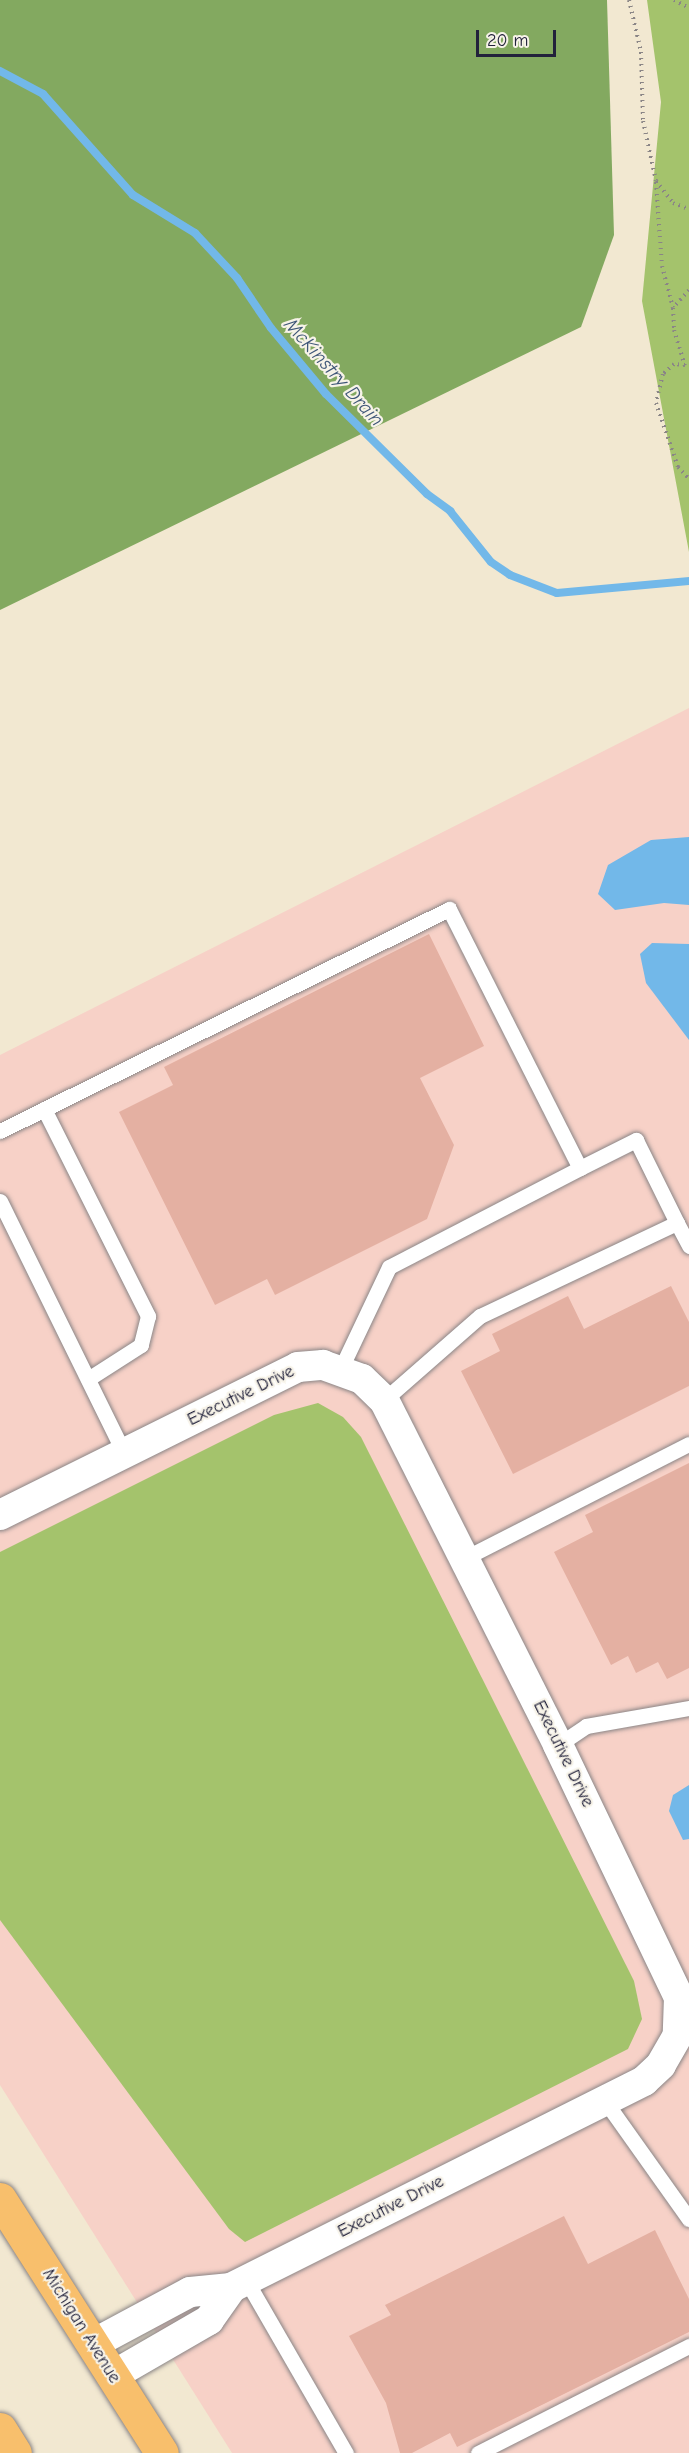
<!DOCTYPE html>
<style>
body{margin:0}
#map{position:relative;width:689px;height:2453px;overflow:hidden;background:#f2e8d1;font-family:"Comic Neue",sans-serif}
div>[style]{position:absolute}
.built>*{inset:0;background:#f7d1c7}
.green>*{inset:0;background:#a4c36c}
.forest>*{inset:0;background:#83a960}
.water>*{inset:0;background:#72b8e9}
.stream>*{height:8px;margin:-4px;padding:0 4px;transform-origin:4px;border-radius:4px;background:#72b8e9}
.building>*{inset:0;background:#e4b0a2}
.path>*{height:4px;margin-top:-2px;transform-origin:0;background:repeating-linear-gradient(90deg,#8a8586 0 1.5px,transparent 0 6px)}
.roads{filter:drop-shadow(0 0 2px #8a8586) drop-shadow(0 0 2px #8a8586)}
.service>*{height:15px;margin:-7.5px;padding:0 7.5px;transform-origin:7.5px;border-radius:7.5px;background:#fff}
.minor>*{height:30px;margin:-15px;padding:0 15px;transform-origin:15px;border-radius:15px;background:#fff}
.primary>*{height:33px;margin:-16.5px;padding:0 16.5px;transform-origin:16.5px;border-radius:16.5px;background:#f8bf6c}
span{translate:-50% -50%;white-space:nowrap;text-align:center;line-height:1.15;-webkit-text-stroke:4.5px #f7f3e8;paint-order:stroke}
.street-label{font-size:18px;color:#22223b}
.water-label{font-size:20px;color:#3e5678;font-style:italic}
.scale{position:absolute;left:476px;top:30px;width:80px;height:27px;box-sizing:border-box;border:3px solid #22223b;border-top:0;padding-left:8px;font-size:18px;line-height:21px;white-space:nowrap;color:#22223b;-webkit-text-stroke:4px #f7f3e8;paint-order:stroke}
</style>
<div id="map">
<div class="built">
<i style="clip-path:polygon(689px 708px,689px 2453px,232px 2453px,0 2085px,0 1055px)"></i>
</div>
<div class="green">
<i style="clip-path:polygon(647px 0,689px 0,689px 552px,642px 301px,661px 102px)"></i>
<i style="clip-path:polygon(318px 1403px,343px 1417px,361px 1437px,634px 1981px,642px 2019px,628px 2049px,245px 2242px,229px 2229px,0 1920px,0 1552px,274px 1415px)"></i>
</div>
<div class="forest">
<i style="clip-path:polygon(0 0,607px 0,614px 235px,581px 327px,0 610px)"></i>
</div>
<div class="water">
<i style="clip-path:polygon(689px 837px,689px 905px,664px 903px,615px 910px,598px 894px,608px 865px,651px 840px)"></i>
<i style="clip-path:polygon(652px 943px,689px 944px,689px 1040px,646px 983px,640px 954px)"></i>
<i style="clip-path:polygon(689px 1785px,689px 1839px,683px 1840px,669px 1811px,673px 1795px)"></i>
</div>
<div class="stream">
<i style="left:0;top:71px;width:49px;rotate:28.1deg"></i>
<i style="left:43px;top:94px;width:135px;rotate:48.3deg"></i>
<i style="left:133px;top:195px;width:73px;rotate:31.5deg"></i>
<i style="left:195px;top:233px;width:62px;rotate:47deg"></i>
<i style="left:237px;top:278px;width:60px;rotate:55.8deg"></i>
<i style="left:271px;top:328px;width:86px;rotate:50.2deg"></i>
<i style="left:326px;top:394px;width:142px;rotate:44.7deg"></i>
<i style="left:427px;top:494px;width:29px;rotate:36deg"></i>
<i style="left:450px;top:511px;width:65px;rotate:51.2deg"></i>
<i style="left:491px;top:562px;width:23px;rotate:34deg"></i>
<i style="left:510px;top:575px;width:50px;rotate:21deg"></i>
<i style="left:557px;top:593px;width:133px;rotate:-5.2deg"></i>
</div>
<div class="building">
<i style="clip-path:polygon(429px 934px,484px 1046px,420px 1078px,454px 1145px,427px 1219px,275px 1295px,267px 1279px,215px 1305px,119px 1112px,173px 1085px,164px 1067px)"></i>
<i style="clip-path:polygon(671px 1286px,689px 1322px,689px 1386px,513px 1474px,461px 1371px,500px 1351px,492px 1334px,568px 1296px,584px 1329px)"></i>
<i style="clip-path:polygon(689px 1463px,689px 1668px,667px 1679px,658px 1662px,636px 1673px,628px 1656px,611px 1665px,554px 1552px,593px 1532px,585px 1515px)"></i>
<i style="clip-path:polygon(564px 2216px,588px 2264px,655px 2230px,689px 2299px,689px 2332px,457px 2447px,450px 2433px,412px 2453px,400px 2453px,386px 2403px,349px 2336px,391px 2315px,385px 2305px)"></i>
</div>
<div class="path">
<i style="left:629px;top:0;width:53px;rotate:77deg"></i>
<i style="left:641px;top:52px;width:69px;rotate:88.3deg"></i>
<i style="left:643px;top:121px;width:61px;rotate:77.8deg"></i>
<i style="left:656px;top:181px;width:28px;rotate:52deg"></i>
<i style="left:673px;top:203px;width:17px;rotate:21deg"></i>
<i style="left:674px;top:0;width:17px;rotate:28deg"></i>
<i style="left:656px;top:182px;width:84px;rotate:85.9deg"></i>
<i style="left:662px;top:266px;width:43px;rotate:75.3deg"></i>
<i style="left:689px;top:290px;width:24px;rotate:132deg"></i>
<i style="left:673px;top:308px;width:22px;rotate:87deg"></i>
<i style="left:674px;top:330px;width:37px;rotate:73deg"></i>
<i style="left:685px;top:365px;width:11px;rotate:-175deg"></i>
<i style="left:674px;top:364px;width:15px;rotate:138deg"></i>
<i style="left:663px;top:374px;width:30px;rotate:104deg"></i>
<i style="left:656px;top:403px;width:68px;rotate:71deg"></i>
<i style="left:678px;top:467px;width:16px;rotate:47deg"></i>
</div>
<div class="roads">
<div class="service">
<i style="left:44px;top:1109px;width:232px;rotate:63.3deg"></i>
<i style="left:148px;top:1316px;width:30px;rotate:104deg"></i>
<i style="left:141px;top:1345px;width:63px;rotate:147.3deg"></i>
<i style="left:0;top:1131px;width:501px;rotate:-26.31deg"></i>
<i style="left:449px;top:909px;width:290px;rotate:63.2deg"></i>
<i style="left:580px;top:1168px;width:215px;rotate:152.6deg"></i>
<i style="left:389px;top:1267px;width:112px;rotate:115.4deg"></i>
<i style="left:580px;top:1168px;width:63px;rotate:-26.6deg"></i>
<i style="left:636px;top:1140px;width:93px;rotate:63.7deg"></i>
<i style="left:0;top:1201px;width:283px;rotate:63.8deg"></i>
<i style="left:384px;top:1400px;width:128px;rotate:-41.2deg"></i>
<i style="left:480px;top:1316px;width:218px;rotate:-25.3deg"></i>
<i style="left:677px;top:1223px;width:26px;rotate:62deg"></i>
<i style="left:465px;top:1558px;width:251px;rotate:-27deg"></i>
<i style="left:558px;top:1745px;width:34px;rotate:-34deg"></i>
<i style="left:586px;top:1726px;width:105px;rotate:-9.9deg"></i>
<i style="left:605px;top:2101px;width:145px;rotate:54.6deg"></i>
<i style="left:246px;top:2280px;width:200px;rotate:60deg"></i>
<i style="left:478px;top:2453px;width:237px;rotate:-26.9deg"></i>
</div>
<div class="minor">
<i style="left:0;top:1515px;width:333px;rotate:-26.4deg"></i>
<i style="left:298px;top:1367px;width:25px;rotate:-5deg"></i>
<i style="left:323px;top:1365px;width:41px;rotate:19.7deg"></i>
<i style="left:362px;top:1379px;width:30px;rotate:44deg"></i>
<i style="left:384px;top:1400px;width:386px;rotate:63.2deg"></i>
<i style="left:558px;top:1745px;width:280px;rotate:64.4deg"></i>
<i style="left:679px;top:1997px;width:38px;rotate:92deg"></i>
<i style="left:678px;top:2035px;width:34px;rotate:120deg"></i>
<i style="left:661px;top:2065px;width:23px;rotate:137deg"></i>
<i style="left:644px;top:2081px;width:462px;rotate:153.4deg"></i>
<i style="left:231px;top:2288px;width:41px;rotate:174.4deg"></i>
<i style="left:190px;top:2292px;width:110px;rotate:151.8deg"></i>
<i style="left:112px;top:2376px;width:112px;rotate:-30deg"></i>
<i style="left:209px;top:2320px;width:39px;rotate:-55deg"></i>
</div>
<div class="primary">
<i style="left:0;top:2199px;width:301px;rotate:57.5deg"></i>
<i style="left:0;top:2429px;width:28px;rotate:58deg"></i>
</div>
</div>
<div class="street-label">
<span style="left:241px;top:1396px;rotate:-26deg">Executive Drive</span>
<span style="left:563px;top:1754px;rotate:64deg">Executive Drive</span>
<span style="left:391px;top:2207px;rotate:-27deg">Executive Drive</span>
<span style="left:81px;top:2326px;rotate:58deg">Michigan Avenue</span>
</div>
<div class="water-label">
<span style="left:334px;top:372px;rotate:48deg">McKinstry Drain</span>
</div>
<div class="scale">20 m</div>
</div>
